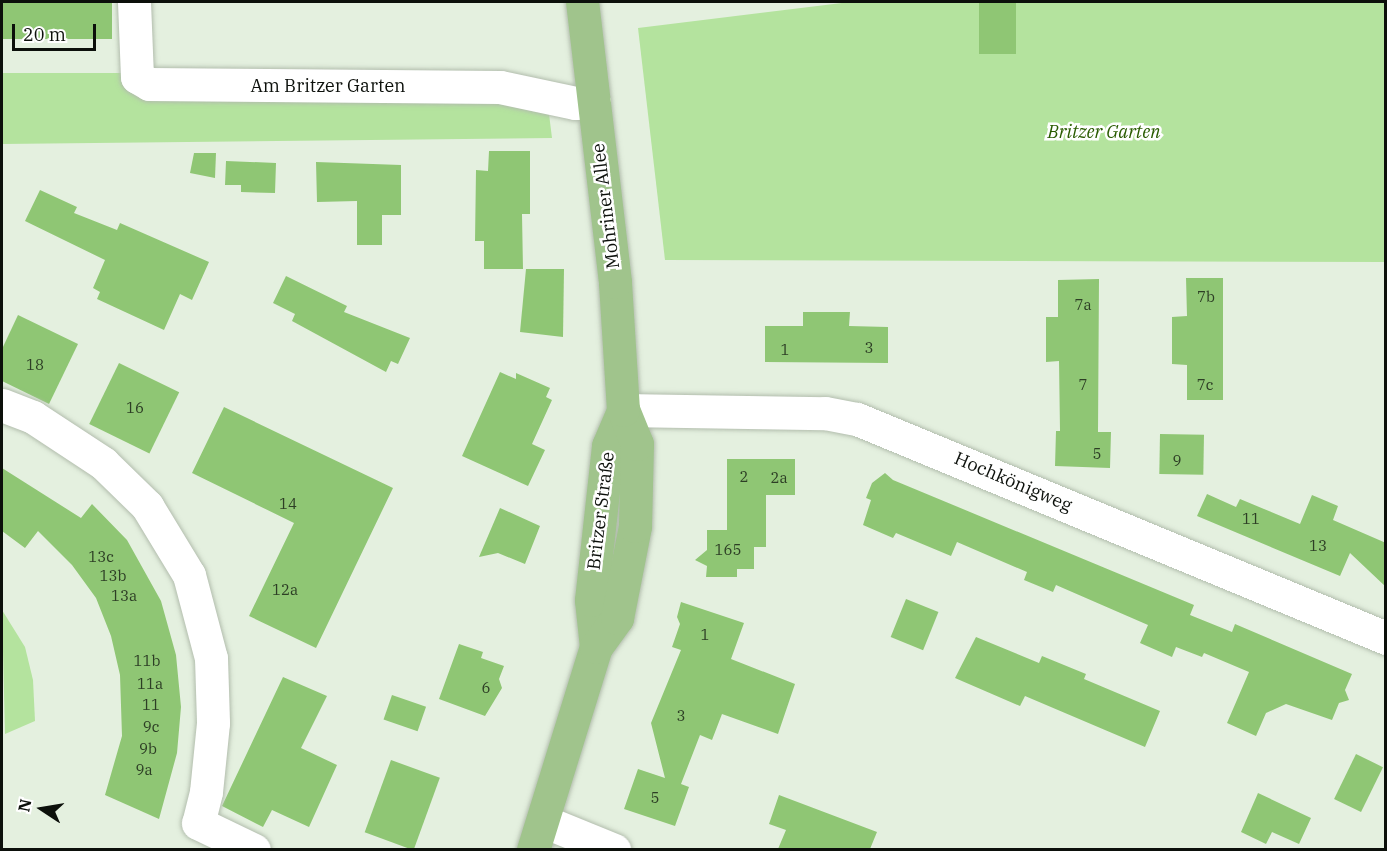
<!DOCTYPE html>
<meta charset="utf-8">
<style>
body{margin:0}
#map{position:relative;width:1387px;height:851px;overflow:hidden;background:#e4f0df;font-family:"IBM Plex Serif",serif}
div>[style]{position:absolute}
.green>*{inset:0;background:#b4e39e}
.building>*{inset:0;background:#8fc674;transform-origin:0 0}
.roads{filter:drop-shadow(0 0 2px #b2bdad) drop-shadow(0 0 2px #b2bdad)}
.minor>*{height:33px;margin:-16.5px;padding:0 16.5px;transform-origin:16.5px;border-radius:16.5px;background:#fff}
.major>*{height:33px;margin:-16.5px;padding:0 16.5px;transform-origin:16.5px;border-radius:16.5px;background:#a0c48c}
span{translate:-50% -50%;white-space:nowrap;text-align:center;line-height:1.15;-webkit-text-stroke:5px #fff;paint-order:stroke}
.number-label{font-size:15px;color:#2d3e25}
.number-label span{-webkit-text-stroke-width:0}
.street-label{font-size:18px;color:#0c100b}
.park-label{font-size:18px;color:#295b00;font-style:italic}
.frame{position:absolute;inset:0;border:3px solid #0c100b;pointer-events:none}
.north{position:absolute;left:12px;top:779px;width:60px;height:60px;-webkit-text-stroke:4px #fff;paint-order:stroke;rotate:282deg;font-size:16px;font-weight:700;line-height:24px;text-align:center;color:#0c100b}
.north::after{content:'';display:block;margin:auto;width:21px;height:27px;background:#0c100b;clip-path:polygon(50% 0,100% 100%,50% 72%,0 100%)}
.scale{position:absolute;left:12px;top:24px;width:84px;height:27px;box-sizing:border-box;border:3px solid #0c100b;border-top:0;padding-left:8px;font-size:18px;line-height:21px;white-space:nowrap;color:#0c100b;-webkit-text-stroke:4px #fff;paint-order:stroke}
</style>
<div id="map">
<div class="green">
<i style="clip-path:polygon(850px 2px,1385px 2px,1385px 262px,665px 260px,638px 28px)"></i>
<i style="clip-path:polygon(2px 73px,124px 73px,547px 98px,552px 138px,2px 144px)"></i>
<i style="clip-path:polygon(2px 610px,25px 647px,33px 680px,35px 721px,5px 734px)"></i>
</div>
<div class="building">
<i style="left:2px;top:2px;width:110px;height:37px"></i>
<i style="left:979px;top:2px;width:37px;height:52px"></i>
<i style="clip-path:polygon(489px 151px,530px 151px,530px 214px,522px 214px,523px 269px,484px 269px,484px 241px,475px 241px,476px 170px,488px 171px)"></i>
<i style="clip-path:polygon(194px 153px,216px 153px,215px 178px,190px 173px)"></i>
<i style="clip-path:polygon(226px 161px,276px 163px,275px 193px,241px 192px,241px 185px,225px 185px)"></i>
<i style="clip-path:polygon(316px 162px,401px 165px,401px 215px,382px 215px,382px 245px,357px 245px,357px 201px,317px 202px)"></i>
<i style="clip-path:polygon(40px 190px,77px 207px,74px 213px,117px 230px,120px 223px,209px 262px,192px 300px,180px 294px,164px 330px,97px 299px,100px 292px,93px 288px,105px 260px,25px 221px)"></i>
<i style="clip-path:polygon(526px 269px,564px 269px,563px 337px,520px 332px)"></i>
<i style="clip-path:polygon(286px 276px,347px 306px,344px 312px,410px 338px,398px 364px,391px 361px,386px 372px,292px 321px,295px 314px,273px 303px)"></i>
<i style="clip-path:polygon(1186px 278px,1223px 278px,1223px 400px,1187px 400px,1187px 365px,1172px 364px,1172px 317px,1187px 316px)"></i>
<i style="clip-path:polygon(1099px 279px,1098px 432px,1111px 432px,1110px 468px,1055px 466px,1056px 431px,1060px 431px,1059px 361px,1046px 362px,1046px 317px,1058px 317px,1058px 280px)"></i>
<i style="clip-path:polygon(803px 312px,850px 312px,849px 326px,888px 327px,888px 363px,765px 362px,765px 326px,803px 326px)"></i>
<i style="clip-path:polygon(18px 315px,78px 344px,49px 404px,2px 381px,2px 349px)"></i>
<i style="left:119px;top:363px;width:67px;height:68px;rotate:26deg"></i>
<i style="clip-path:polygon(500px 372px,516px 379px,516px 373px,550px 388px,546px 397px,552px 400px,532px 444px,545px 450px,528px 486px,462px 456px)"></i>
<i style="clip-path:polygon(224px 407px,393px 488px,316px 648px,249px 616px,294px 523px,192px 473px)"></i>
<i style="left:1160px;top:434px;width:44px;height:40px;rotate:1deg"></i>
<i style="clip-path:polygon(727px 459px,795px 459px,795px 495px,766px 495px,766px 547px,754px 547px,754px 569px,737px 569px,737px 577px,706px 577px,707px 566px,695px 560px,707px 550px,707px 530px,727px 530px)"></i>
<i style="clip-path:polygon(2px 468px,81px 518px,92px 504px,127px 540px,161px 601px,176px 655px,181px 707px,177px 753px,159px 819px,105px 795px,122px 736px,120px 675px,111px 636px,96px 598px,72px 565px,38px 531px,25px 548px,2px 531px)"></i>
<i style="clip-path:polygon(885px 473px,893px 480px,1194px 605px,1190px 615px,1232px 632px,1235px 624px,1352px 674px,1345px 690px,1349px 700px,1339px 703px,1332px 720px,1286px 704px,1266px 713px,1256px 736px,1227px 723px,1249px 672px,1204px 653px,1202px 657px,1176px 647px,1172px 657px,1140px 643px,1148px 625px,1056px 585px,1053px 592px,1024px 580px,1027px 572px,957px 542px,951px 556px,896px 533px,893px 538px,863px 525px,871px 500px,866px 498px,872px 483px)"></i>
<i style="clip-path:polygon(1207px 494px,1236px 507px,1240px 499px,1300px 524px,1312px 495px,1338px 506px,1333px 520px,1386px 543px,1386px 587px,1350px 553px,1340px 576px,1197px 516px)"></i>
<i style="clip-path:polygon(500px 508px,540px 526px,525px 564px,498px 553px,479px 557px)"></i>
<i style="left:906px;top:599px;width:35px;height:41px;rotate:22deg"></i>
<i style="clip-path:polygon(681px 602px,744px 623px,731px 659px,795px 684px,778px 734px,722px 714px,712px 740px,700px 735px,681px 784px,689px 787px,675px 826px,624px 809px,638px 769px,665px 778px,651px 723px,681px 650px,672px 647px,680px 624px,677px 617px)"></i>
<i style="clip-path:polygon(976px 637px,1039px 663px,1042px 656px,1086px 674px,1084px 679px,1160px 711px,1145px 747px,1025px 696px,1020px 706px,955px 678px)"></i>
<i style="clip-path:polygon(459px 644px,483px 652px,481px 658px,504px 666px,499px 679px,502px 688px,485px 716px,439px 699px)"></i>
<i style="clip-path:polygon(283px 677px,327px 696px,301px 748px,337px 765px,309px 827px,272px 810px,263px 827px,222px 806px)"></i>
<i style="left:392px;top:695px;width:36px;height:26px;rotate:19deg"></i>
<i style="left:1356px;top:754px;width:30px;height:50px;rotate:26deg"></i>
<i style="left:391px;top:760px;width:52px;height:77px;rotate:20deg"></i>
<i style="clip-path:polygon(1258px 793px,1311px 818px,1299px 844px,1272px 832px,1266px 844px,1241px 832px)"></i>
<i style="clip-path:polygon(779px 795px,877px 832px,870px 849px,778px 849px,786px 830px,769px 824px)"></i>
</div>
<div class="roads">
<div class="minor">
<i style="left:134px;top:2px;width:75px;rotate:87.7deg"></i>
<i style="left:137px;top:77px;width:14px;rotate:30deg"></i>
<i style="left:149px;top:84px;width:351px;rotate:0.5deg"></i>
<i style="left:500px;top:87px;width:77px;rotate:12deg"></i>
<i style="left:575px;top:103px;width:19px;rotate:-3deg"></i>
<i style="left:2px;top:405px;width:33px;rotate:21deg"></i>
<i style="left:33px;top:417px;width:84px;rotate:33.3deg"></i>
<i style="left:103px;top:463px;width:62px;rotate:44.3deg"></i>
<i style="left:147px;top:506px;width:81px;rotate:58.7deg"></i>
<i style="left:189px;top:575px;width:86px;rotate:75.2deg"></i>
<i style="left:211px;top:658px;width:65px;rotate:88.2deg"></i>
<i style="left:213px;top:723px;width:69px;rotate:95.8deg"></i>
<i style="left:206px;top:792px;width:32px;rotate:104deg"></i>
<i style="left:198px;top:823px;width:62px;rotate:25.7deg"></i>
<i style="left:623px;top:410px;width:202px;rotate:0.9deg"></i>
<i style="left:825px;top:413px;width:33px;rotate:11deg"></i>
<i style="left:857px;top:419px;width:573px;rotate:22.49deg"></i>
<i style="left:543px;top:821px;width:77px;rotate:22.2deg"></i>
</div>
<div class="major">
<i style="left:596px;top:647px;width:47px;rotate:-96.1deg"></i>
<i style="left:591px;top:600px;width:155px;rotate:-83.7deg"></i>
<i style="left:608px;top:446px;width:39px;rotate:-67deg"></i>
<i style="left:533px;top:850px;width:213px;rotate:-72.8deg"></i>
<i style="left:596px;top:647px;width:36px;rotate:-54deg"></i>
<i style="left:617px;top:618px;width:94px;rotate:-78.9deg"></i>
<i style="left:635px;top:526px;width:82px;rotate:-88.6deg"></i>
<i style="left:637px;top:444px;width:37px;rotate:-112deg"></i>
<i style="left:623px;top:410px;width:128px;rotate:-93.6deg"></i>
<i style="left:615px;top:282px;width:282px;rotate:-96.7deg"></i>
</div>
</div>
<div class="number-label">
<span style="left:1206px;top:297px">7b</span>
<span style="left:1083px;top:305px">7a</span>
<span style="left:869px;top:348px">3</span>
<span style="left:785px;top:350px">1</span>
<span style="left:35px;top:365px">18</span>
<span style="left:1083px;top:385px">7</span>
<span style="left:1205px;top:385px">7c</span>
<span style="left:135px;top:408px">16</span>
<span style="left:1097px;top:454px">5</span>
<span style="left:1177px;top:461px">9</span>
<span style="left:744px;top:477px">2</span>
<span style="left:779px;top:478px">2a</span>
<span style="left:288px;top:504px">14</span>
<span style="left:1251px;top:519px">11</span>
<span style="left:1318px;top:546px">13</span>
<span style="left:728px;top:550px">165</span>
<span style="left:101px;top:557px">13c</span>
<span style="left:113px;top:576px">13b</span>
<span style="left:285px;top:590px">12a</span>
<span style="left:124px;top:596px">13a</span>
<span style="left:705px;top:635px">1</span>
<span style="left:147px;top:661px">11b</span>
<span style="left:150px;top:684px">11a</span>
<span style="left:486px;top:688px">6</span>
<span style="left:151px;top:705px">11</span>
<span style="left:681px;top:716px">3</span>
<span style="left:151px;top:727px">9c</span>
<span style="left:148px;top:749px">9b</span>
<span style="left:144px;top:770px">9a</span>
<span style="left:655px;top:798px">5</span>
</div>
<div class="street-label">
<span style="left:328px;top:86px">Am Britzer Garten</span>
<span style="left:606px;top:206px;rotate:-97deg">Mohriner Allee</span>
<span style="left:1013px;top:482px;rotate:23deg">Hochkönigweg</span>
<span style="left:601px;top:511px;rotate:-83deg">Britzer Straße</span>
</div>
<div class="park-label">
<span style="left:1104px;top:132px">Britzer Garten</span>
</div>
<div class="frame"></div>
<div class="north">N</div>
<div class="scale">20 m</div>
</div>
